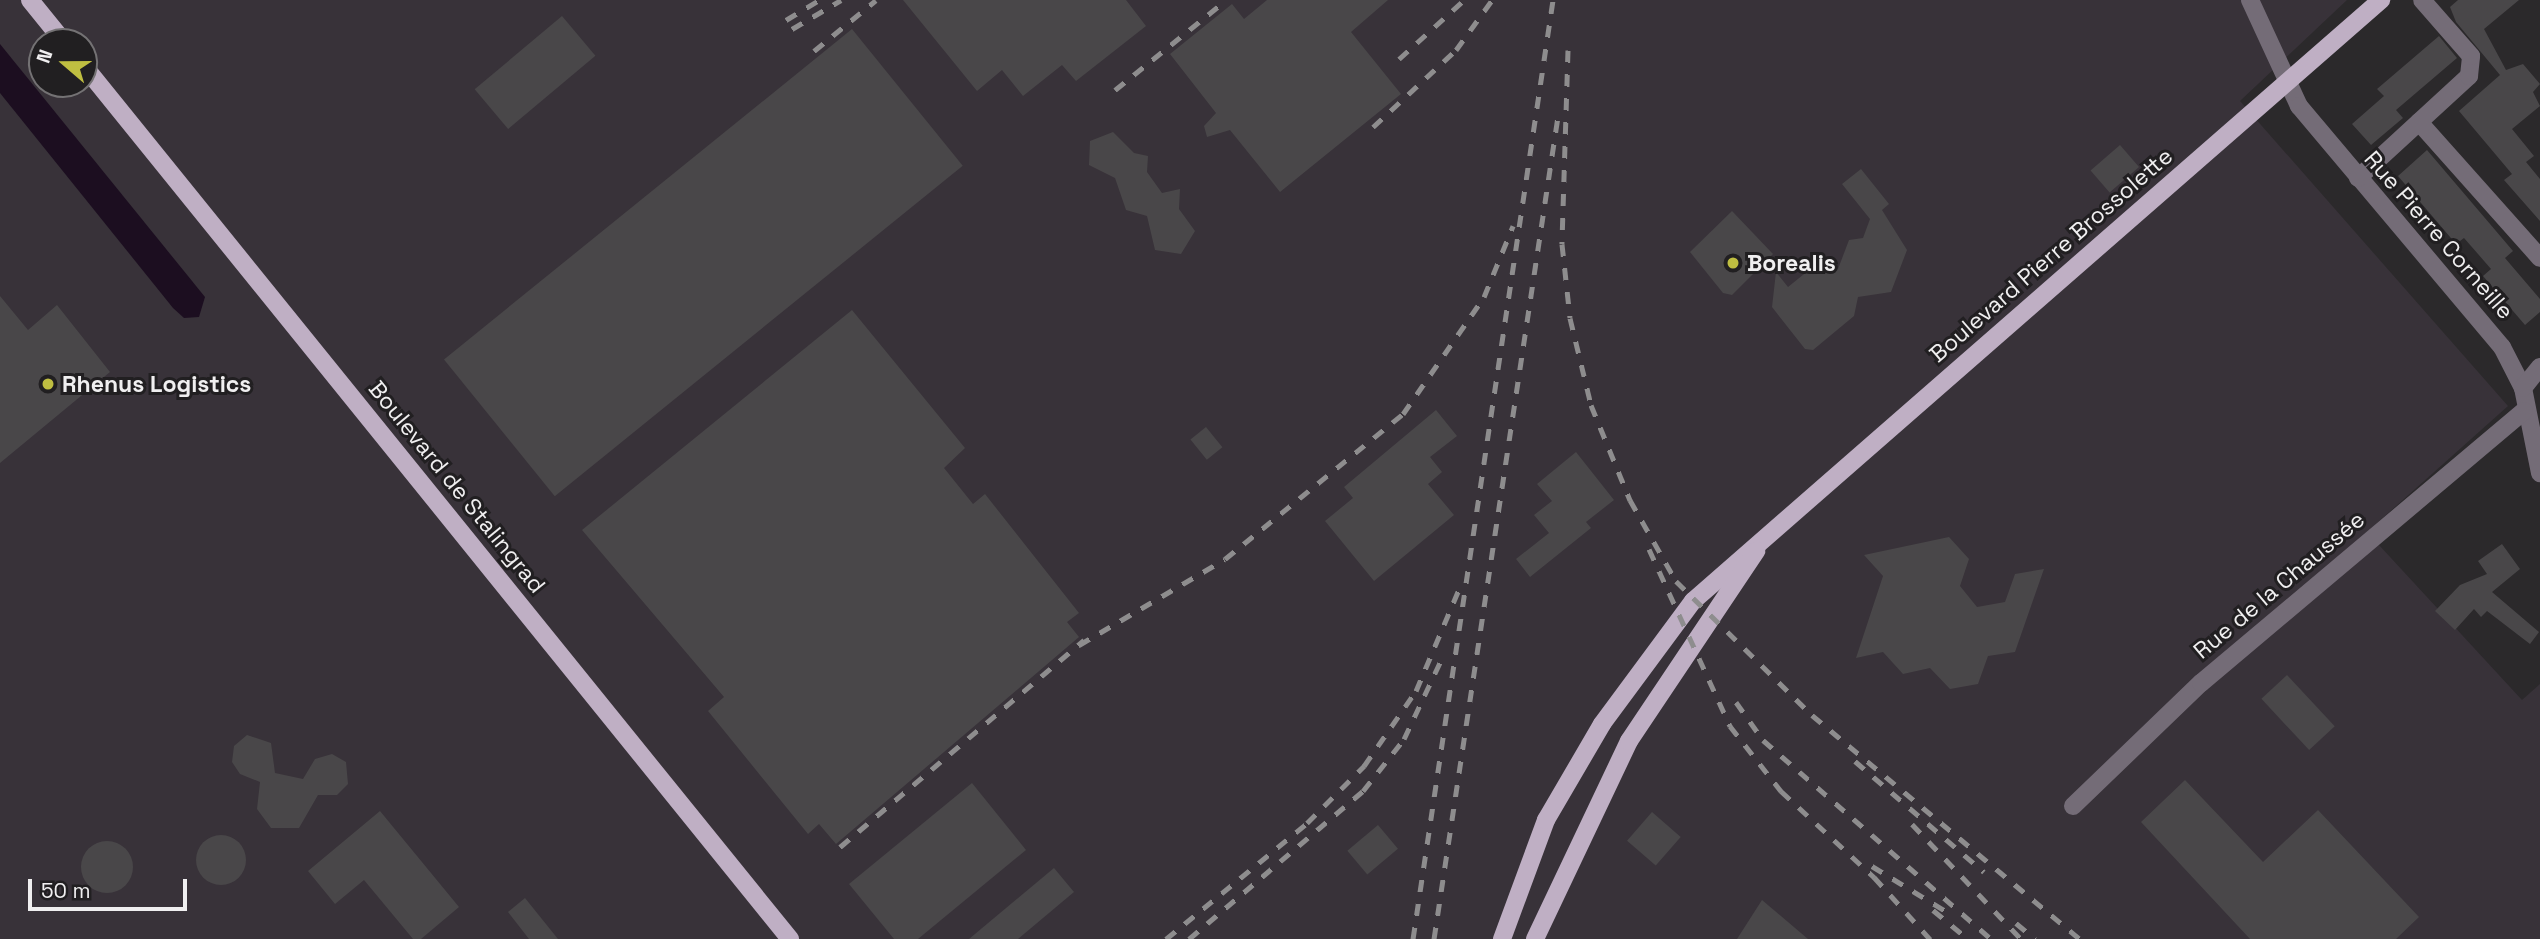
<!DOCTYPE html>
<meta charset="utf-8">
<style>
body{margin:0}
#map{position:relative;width:2540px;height:939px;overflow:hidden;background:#2b292b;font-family:"Space Grotesk",sans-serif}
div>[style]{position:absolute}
.built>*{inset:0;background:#383239}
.water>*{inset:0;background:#1c0e20}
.building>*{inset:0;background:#494749;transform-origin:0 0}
.round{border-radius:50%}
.minor>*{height:18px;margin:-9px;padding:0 9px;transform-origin:9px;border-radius:9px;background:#746c77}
.major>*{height:18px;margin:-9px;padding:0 9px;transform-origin:9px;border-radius:9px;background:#bfafc4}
.rail>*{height:5px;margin-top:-2.5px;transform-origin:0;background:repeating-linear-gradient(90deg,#8e8d8e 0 12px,transparent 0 24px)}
.dots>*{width:19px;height:19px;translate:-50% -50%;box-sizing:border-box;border:4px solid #211f21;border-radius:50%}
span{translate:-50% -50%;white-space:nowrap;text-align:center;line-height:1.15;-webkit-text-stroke:6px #211f21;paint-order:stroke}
.street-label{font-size:23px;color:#f0eff0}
.poi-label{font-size:23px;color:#f0eff0;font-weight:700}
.left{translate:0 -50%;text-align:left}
.north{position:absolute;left:28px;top:28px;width:70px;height:70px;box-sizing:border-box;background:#211f21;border:2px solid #747274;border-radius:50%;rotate:290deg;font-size:19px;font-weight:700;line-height:28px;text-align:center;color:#f0eff0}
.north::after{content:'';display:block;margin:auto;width:24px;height:32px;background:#bfbe41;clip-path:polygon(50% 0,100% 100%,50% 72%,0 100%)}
.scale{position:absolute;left:28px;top:879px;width:159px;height:32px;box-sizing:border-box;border:4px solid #f0eff0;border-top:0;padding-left:9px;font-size:21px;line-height:24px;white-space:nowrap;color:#f0eff0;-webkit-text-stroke:5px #211f21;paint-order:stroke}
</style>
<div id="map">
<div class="built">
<i style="clip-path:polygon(evenodd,0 0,2347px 0,2240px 101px,2508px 406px,2367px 532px,2522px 700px,2540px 684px,2540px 939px,0 939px,0 0,42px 42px,84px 42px,84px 84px,42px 84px,42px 42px)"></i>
</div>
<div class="water">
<i style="clip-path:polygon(0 44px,205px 297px,199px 317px,184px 318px,173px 308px,0 93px)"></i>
</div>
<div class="building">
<i style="clip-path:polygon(903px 0,1126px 0,1146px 26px,1076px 81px,1062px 65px,1023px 96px,1002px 70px,977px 91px)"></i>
<i style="clip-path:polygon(1267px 0,1388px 0,1351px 32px,1401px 94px,1280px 192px,1230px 130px,1207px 137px,1204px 126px,1216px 113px,1170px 54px,1232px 4px,1244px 19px)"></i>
<i style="clip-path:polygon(2458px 0,2519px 0,2484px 29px,2506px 70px,2523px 64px,2540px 84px,2533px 92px,2540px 106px,2512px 129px,2534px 156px,2526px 162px,2540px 179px,2540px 221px,2504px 180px,2512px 174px,2459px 111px,2500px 75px,2456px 22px,2450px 7px)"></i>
<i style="left:562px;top:16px;width:52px;height:114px;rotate:50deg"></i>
<i style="left:852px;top:29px;width:176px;height:525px;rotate:51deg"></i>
<i style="clip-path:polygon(2439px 36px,2457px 58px,2396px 110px,2403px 118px,2371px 145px,2352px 124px,2384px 96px,2377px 89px)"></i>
<i style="clip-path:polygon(1113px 132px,1134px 153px,1148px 156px,1147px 172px,1162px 193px,1180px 189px,1179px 209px,1195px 231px,1181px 254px,1155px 250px,1147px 216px,1126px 210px,1115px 178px,1089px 165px,1090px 141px)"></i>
<i style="left:2120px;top:145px;width:29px;height:39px;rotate:49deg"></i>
<i style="clip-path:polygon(2427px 150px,2513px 251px,2505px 258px,2540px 299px,2540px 312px,2525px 325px,2483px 276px,2491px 269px,2478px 254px,2464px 238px,2456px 244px,2398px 176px)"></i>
<i style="clip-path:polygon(1861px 169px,1889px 204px,1882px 210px,1907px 250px,1891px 292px,1858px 297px,1854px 316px,1813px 350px,1805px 349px,1772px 307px,1776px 272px,1788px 287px,1814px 266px,1838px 269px,1849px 240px,1863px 238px,1870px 219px,1842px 184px)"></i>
<i style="clip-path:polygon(1732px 211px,1773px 254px,1732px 295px,1723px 293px,1690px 252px)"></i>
<i style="clip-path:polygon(0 296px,28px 330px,57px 305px,110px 372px,0 463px)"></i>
<i style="clip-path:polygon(852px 310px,965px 448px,944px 468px,973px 504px,985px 494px,1079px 613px,1067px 622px,1079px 637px,836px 844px,819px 824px,808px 834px,708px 711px,724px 697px,582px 530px)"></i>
<i style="clip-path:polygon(1436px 410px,1457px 436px,1430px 457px,1442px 472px,1428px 484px,1454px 515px,1374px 581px,1325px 521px,1353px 498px,1344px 487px)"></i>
<i style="left:1206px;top:427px;width:26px;height:20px;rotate:51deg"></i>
<i style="clip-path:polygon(1576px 452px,1614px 500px,1586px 522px,1591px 528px,1530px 577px,1516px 559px,1549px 533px,1534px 515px,1552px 501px,1537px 484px)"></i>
<i style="clip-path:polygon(1949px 537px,1969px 559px,1960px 586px,1977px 607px,2005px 602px,2015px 574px,2044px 569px,2015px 652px,1988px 656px,1978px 684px,1950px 689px,1930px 668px,1903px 674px,1883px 652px,1856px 658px,1883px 576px,1864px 555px)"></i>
<i style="clip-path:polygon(2502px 544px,2520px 569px,2492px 592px,2539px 632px,2530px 644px,2487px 611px,2481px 617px,2474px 609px,2455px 630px,2435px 611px,2460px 585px,2487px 574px,2478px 561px)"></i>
<i style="left:2287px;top:675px;width:70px;height:35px;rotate:47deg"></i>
<i style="clip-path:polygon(247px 735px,271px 743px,275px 773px,303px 779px,315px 759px,332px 754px,346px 762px,348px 784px,337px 795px,318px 795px,299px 828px,271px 828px,257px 809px,260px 782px,240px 774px,232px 762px,234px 746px)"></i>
<i style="clip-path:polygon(2185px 780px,2263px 862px,2318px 810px,2419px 917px,2396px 939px,2250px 939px,2141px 822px)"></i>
<i style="clip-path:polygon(972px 783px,1026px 850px,918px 939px,894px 939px,849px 884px)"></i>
<i style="clip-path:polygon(380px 811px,459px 907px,421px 939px,413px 939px,364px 880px,335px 904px,308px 871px)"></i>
<i style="left:1652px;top:812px;width:38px;height:38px;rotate:41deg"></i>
<i style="left:1378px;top:825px;width:31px;height:40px;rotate:50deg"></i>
<i class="round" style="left:196px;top:835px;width:50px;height:50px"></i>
<i class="round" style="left:81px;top:841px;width:52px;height:52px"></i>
<i style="clip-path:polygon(1054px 868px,1074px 892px,1018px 939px,969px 939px)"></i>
<i style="clip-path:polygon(525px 898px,558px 939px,529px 939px,508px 912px)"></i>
<i style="clip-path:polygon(1762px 900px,1808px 939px,1737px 939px)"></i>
</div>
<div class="minor">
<i style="left:2250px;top:0;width:117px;rotate:65.2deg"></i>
<i style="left:2299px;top:106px;width:315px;rotate:49.9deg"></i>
<i style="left:2502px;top:347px;width:46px;rotate:62.9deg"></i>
<i style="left:2523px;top:388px;width:87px;rotate:78.7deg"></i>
<i style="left:2419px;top:122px;width:182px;rotate:48.3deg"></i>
<i style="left:2358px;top:178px;width:151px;rotate:-42.6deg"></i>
<i style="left:2469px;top:76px;width:20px;rotate:-84deg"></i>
<i style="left:2471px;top:56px;width:74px;rotate:-131.2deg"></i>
<i style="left:2523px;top:388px;width:27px;rotate:-51deg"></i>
<i style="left:2073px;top:806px;width:178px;rotate:-43.9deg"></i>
<i style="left:2201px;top:683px;width:422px;rotate:-40.1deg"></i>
</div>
<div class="major">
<i style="left:30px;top:0;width:54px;rotate:51deg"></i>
<i style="left:84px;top:66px;width:1123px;rotate:51.04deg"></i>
<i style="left:1502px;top:939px;width:127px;rotate:-69.7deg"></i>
<i style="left:1546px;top:820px;width:111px;rotate:-59.7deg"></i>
<i style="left:1602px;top:724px;width:153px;rotate:-53.5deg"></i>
<i style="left:1693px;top:601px;width:914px;rotate:-41.14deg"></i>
<i style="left:1535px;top:939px;width:219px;rotate:-64.6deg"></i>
<i style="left:1629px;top:741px;width:229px;rotate:-56.2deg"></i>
</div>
<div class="rail">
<i style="left:786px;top:20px;width:39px;rotate:-31deg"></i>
<i style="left:792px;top:29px;width:57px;rotate:-30.6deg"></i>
<i style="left:1568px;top:50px;width:194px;rotate:91.8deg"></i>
<i style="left:1562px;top:244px;width:74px;rotate:83.8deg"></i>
<i style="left:1570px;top:318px;width:89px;rotate:76.4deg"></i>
<i style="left:1591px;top:405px;width:103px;rotate:67.7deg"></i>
<i style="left:1630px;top:500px;width:93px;rotate:60.4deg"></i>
<i style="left:1676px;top:581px;width:191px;rotate:44.6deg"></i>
<i style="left:1812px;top:715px;width:349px;rotate:39.9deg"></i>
<i style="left:814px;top:51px;width:80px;rotate:-39.4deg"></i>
<i style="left:1399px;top:59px;width:88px;rotate:-42.2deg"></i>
<i style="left:1115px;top:90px;width:143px;rotate:-39deg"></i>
<i style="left:1373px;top:127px;width:113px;rotate:-42.9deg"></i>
<i style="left:1456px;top:50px;width:62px;rotate:-54.2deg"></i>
<i style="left:1649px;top:549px;width:195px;rotate:65.4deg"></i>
<i style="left:1730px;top:726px;width:83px;rotate:51.9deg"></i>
<i style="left:1781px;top:791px;width:127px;rotate:42.8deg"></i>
<i style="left:1874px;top:877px;width:84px;rotate:47.9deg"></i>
<i style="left:1079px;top:645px;width:169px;rotate:-30.5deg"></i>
<i style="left:1225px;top:559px;width:230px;rotate:-39.2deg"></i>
<i style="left:1403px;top:414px;width:142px;rotate:-55.3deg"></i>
<i style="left:1484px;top:297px;width:77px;rotate:-67.8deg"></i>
<i style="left:1736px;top:702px;width:47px;rotate:54.6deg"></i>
<i style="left:1763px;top:740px;width:303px;rotate:41.1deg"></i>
<i style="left:1855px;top:761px;width:170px;rotate:40.7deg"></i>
<i style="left:1912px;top:824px;width:158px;rotate:46.5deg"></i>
<i style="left:840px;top:847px;width:320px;rotate:-40.3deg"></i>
<i style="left:1872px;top:866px;width:88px;rotate:31.5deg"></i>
<i style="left:1933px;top:910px;width:45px;rotate:39.6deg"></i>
<i style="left:2016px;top:923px;width:25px;rotate:40deg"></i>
<i style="left:1166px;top:939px;width:183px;rotate:-39.4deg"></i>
<i style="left:1307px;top:823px;width:81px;rotate:-45deg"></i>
<i style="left:1364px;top:766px;width:91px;rotate:-55.3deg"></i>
<i style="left:1416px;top:691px;width:111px;rotate:-67.1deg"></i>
<i style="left:1189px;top:939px;width:228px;rotate:-40.4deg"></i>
<i style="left:1363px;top:791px;width:66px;rotate:-51.7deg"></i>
<i style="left:1404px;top:739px;width:92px;rotate:-64.8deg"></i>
<i style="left:1413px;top:939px;width:949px;rotate:-81.52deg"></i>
<i style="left:1434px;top:939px;width:832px;rotate:-81.43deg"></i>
</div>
<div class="dots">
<i style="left:1733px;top:263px;background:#bfbe41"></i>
<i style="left:48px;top:384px;background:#bfbe41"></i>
</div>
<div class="street-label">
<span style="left:2439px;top:235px;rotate:49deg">Rue Pierre Corneille</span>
<span style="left:2051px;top:255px;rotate:-41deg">Boulevard Pierre Brossolette</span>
<span style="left:457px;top:487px;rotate:51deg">Boulevard de Stalingrad</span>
<span style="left:2279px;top:585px;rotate:-40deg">Rue de la Chaussée</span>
</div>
<div class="poi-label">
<span class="left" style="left:1747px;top:263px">Borealis</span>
<span class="left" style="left:62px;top:384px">Rhenus Logistics</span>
</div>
<div class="north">N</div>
<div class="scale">50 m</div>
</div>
